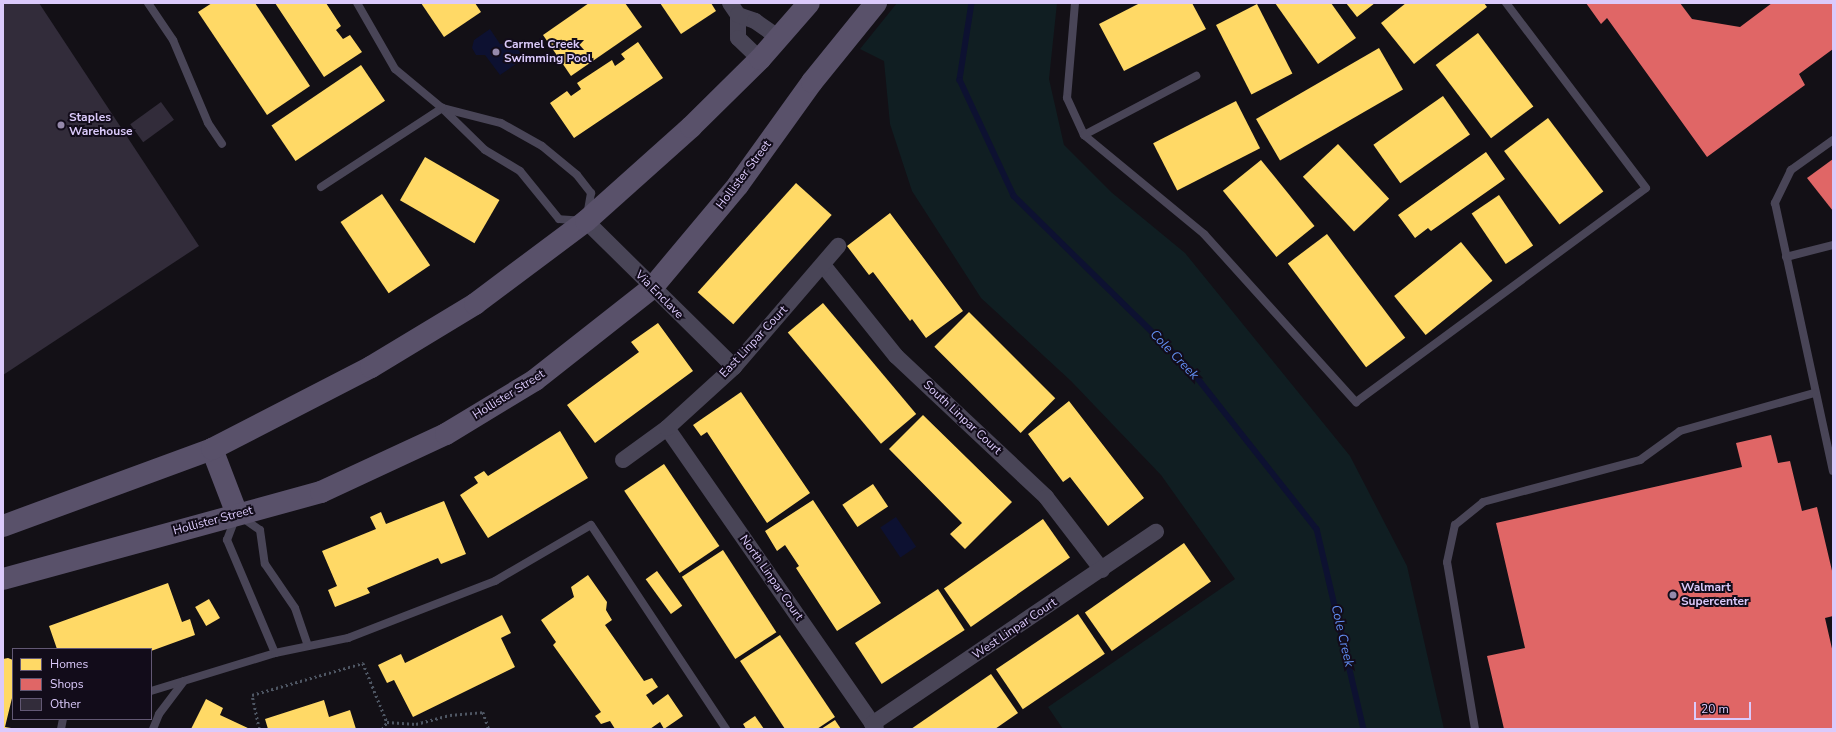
<!DOCTYPE html>
<style>
body{margin:0}
#map{position:relative;width:1836px;height:732px;overflow:hidden;background:#131016;font-family:"Nunito Sans",sans-serif}
div>[style]{position:absolute}
.green>*{inset:0;background:#101e22}
.water>*{inset:0;background:#0d1131;transform-origin:0 0}
.homes>*{inset:0;background:#ffd966;transform-origin:0 0}
.shops>*{inset:0;background:#e06666}
.stream>*{height:5.5px;margin:-2.75px;padding:0 2.75px;transform-origin:2.75px;border-radius:2.75px;background:#0d1131}
.building>*{inset:0;background:#322c3a;transform-origin:0 0}
.path>*{height:2.5px;margin-top:-1.25px;transform-origin:0;background:repeating-linear-gradient(90deg,#4e5663 0 2px,transparent 0 5px)}
.service>*{height:8px;margin:-4px;padding:0 4px;transform-origin:4px;border-radius:4px;background:#494557}
.minor>*{height:16px;margin:-8px;padding:0 8px;transform-origin:8px;border-radius:8px;background:#494557}
.secondary>*{height:22px;margin:-11px;padding:0 11px;transform-origin:11px;border-radius:11px;background:#59516a}
.dots>*{width:11px;height:11px;translate:-50% -50%;box-sizing:border-box;border:2px solid #120c1a;border-radius:50%}
span{translate:-50% -50%;white-space:nowrap;text-align:center;line-height:1.15;-webkit-text-stroke:4px #120c1a;paint-order:stroke}
.poi-label{font-size:12px;color:#dbcafb;font-weight:700}
.left{translate:0 -50%;text-align:left}
.street-label{font-size:12px;color:#dbcafb}
.water-label{font-size:13px;color:#618df2;font-style:italic}
.frame{position:absolute;inset:0;border:4px solid #dbcafb;pointer-events:none}
.legend{position:absolute;left:12px;top:648px;width:140px;height:72px;box-sizing:border-box;background:#120c1a;border:1px solid #625874;margin:0;padding:5px 7px;list-style:none;font-size:12px;color:#dbcafb}
.legend li{display:flex;align-items:center;gap:8px;height:20px}
.legend b{width:20px;border:1px solid #625874}
.scale{position:absolute;left:1694px;top:702px;width:57px;height:18px;box-sizing:border-box;border:2px solid #dbcafb;border-top:0;padding-left:5px;font-size:12px;line-height:14px;white-space:nowrap;color:#dbcafb;-webkit-text-stroke:3px #120c1a;paint-order:stroke}
</style>
<div id="map">
<div class="green">
<i style="clip-path:polygon(897px 3px,1057px 3px,1049px 79px,1064px 145px,1111px 192px,1185px 253px,1350px 456px,1407px 566px,1444px 729px,1063px 729px,1048px 707px,1235px 579px,1161px 475px,1071px 381px,981px 298px,912px 191px,890px 124px,884px 61px,860px 49px)"></i>
</div>
<div class="water">
<i style="clip-path:polygon(490px 29px,500px 44px,512px 43px,520px 52px,516px 64px,500px 75px,485px 55px,476px 55px,472px 48px,474px 40px)"></i>
<i style="left:896px;top:517px;width:36px;height:19px;rotate:56deg"></i>
</div>
<div class="homes">
<i style="clip-path:polygon(212px 3px,255px 3px,310px 86px,267px 115px,198px 12px)"></i>
<i style="clip-path:polygon(275px 3px,326px 3px,341px 26px,336px 30px,343px 39px,350px 35px,362px 52px,324px 77px)"></i>
<i style="clip-path:polygon(421px 3px,475px 3px,481px 12px,444px 37px)"></i>
<i style="clip-path:polygon(589px 3px,625px 3px,642px 27px,571px 76px,543px 35px)"></i>
<i style="clip-path:polygon(660px 3px,711px 3px,716px 11px,681px 34px)"></i>
<i style="clip-path:polygon(1140px 3px,1192px 3px,1206px 29px,1124px 71px,1099px 24px)"></i>
<i style="clip-path:polygon(1275px 3px,1331px 3px,1356px 38px,1318px 64px)"></i>
<i style="clip-path:polygon(1346px 3px,1375px 3px,1357px 17px)"></i>
<i style="clip-path:polygon(1406px 3px,1484px 3px,1487px 7px,1414px 64px,1381px 23px)"></i>
<i style="left:1257px;top:4px;width:78px;height:46px;rotate:63deg"></i>
<i style="left:1478px;top:33px;width:92px;height:53px;rotate:53deg"></i>
<i style="clip-path:polygon(638px 42px,663px 78px,574px 138px,550px 103px,567px 91px,571px 96px,581px 89px,577px 83px,612px 60px,615px 66px,625px 59px,621px 54px)"></i>
<i style="left:1379px;top:48px;width:48px;height:142px;rotate:60deg"></i>
<i style="left:361px;top:65px;width:43px;height:108px;rotate:56deg"></i>
<i style="left:1443px;top:96px;width:47px;height:85px;rotate:55deg"></i>
<i style="left:1236px;top:101px;width:53px;height:93px;rotate:63deg"></i>
<i style="left:1548px;top:118px;width:92px;height:55px;rotate:53deg"></i>
<i style="left:1338px;top:144px;width:75px;height:48px;rotate:47deg"></i>
<i style="clip-path:polygon(1486px 152px,1505px 179px,1431px 231px,1428px 228px,1415px 238px,1398px 215px)"></i>
<i style="left:425px;top:157px;width:86px;height:50px;rotate:30deg"></i>
<i style="left:1261px;top:160px;width:85px;height:49px;rotate:51deg"></i>
<i style="left:796px;top:183px;width:48px;height:147px;rotate:42deg"></i>
<i style="left:382px;top:194px;width:86px;height:50px;rotate:56deg"></i>
<i style="left:1499px;top:195px;width:61px;height:33px;rotate:56deg"></i>
<i style="clip-path:polygon(890px 213px,963px 311px,926px 338px,912px 319px,910px 321px,873px 272px,869px 275px,847px 246px)"></i>
<i style="left:1327px;top:234px;width:130px;height:49px;rotate:53deg"></i>
<i style="left:1461px;top:242px;width:50px;height:86px;rotate:51deg"></i>
<i style="left:823px;top:303px;width:145px;height:46px;rotate:50deg"></i>
<i style="left:969px;top:312px;width:122px;height:49px;rotate:45deg"></i>
<i style="clip-path:polygon(658px 323px,693px 371px,595px 443px,567px 405px,639px 352px,631px 342px)"></i>
<i style="clip-path:polygon(741px 392px,810px 493px,767px 523px,707px 432px,701px 436px,693px 425px)"></i>
<i style="clip-path:polygon(1069px 401px,1144px 498px,1108px 526px,1070px 477px,1063px 482px,1028px 434px)"></i>
<i style="clip-path:polygon(923px 415px,1012px 502px,965px 549px,950px 534px,962px 523px,889px 449px)"></i>
<i style="clip-path:polygon(560px 431px,588px 478px,488px 538px,460px 495px,478px 483px,474px 477px,484px 471px,488px 476px)"></i>
<i style="left:664px;top:464px;width:99px;height:48px;rotate:56deg"></i>
<i style="left:873px;top:484px;width:27px;height:37px;rotate:56deg"></i>
<i style="clip-path:polygon(813px 500px,881px 603px,837px 631px,796px 568px,799px 566px,785px 545px,777px 551px,765px 531px)"></i>
<i style="clip-path:polygon(444px 501px,466px 554px,441px 564px,438px 558px,367px 588px,370px 593px,335px 607px,328px 590px,337px 586px,322px 551px,376px 529px,370px 517px,381px 512px,386px 524px)"></i>
<i style="left:1043px;top:519px;width:47px;height:121px;rotate:55deg"></i>
<i style="left:1184px;top:543px;width:47px;height:121px;rotate:55deg"></i>
<i style="left:723px;top:550px;width:98px;height:49px;rotate:57deg"></i>
<i style="left:657px;top:571px;width:43px;height:14px;rotate:54deg"></i>
<i style="clip-path:polygon(588px 575px,607px 602px,606px 610px,612px 620px,605px 625px,644px 681px,652px 678px,658px 687px,646px 695px,653px 705px,668px 694px,683px 716px,664px 729px,660px 722px,650px 729px,615px 729px,610px 721px,601px 724px,595px 716px,601px 712px,553px 645px,556px 642px,541px 620px,574px 597px,571px 587px)"></i>
<i style="clip-path:polygon(168px 583px,182px 622px,190px 619px,195px 635px,151px 651px,57px 649px,49px 626px)"></i>
<i style="left:938px;top:589px;width:49px;height:99px;rotate:57deg"></i>
<i style="left:209px;top:599px;width:22px;height:16px;rotate:60deg"></i>
<i style="left:1078px;top:614px;width:48px;height:99px;rotate:56deg"></i>
<i style="clip-path:polygon(502px 615px,511px 633px,501px 638px,515px 667px,413px 717px,394px 680px,387px 683px,378px 665px,401px 654px,405px 663px)"></i>
<i style="clip-path:polygon(780px 635px,835px 717px,817px 729px,785px 729px,740px 661px)"></i>
<i style="clip-path:polygon(8px 658px,13px 660px,13px 694px,5px 727px,11px 728px,3px 729px,3px 659px)"></i>
<i style="clip-path:polygon(991px 674px,1018px 713px,995px 729px,911px 729px)"></i>
<i style="clip-path:polygon(206px 699px,223px 708px,220px 715px,250px 729px,191px 729px)"></i>
<i style="clip-path:polygon(324px 700px,329px 717px,350px 710px,356px 729px,268px 729px,265px 719px)"></i>
<i style="clip-path:polygon(755px 716px,764px 729px,746px 729px,743px 724px)"></i>
<i style="clip-path:polygon(835px 720px,841px 729px,821px 729px)"></i>
</div>
<div class="shops">
<i style="clip-path:polygon(1586px 3px,1680px 3px,1692px 19px,1740px 27px,1772px 3px,1833px 3px,1833px 49px,1799px 74px,1805px 85px,1707px 157px,1607px 18px,1601px 24px)"></i>
<i style="clip-path:polygon(1833px 159px,1833px 211px,1807px 178px)"></i>
<i style="clip-path:polygon(1771px 435px,1778px 463px,1790px 461px,1802px 511px,1817px 507px,1833px 575px,1833px 616px,1825px 618px,1833px 653px,1833px 729px,1504px 729px,1487px 656px,1525px 648px,1496px 523px,1742px 467px,1736px 443px)"></i>
</div>
<div class="stream">
<i style="left:972px;top:3px;width:78px;rotate:98.9deg"></i>
<i style="left:960px;top:80px;width:128px;rotate:65deg"></i>
<i style="left:1014px;top:196px;width:250px;rotate:44.5deg"></i>
<i style="left:1192px;top:371px;width:201px;rotate:51.7deg"></i>
<i style="left:1317px;top:529px;width:205px;rotate:76.8deg"></i>
</div>
<div class="building">
<i style="clip-path:polygon(3px 3px,39px 3px,199px 246px,3px 375px)"></i>
<i style="left:161px;top:102px;width:22px;height:38px;rotate:54deg"></i>
</div>
<div class="path">
<i style="left:259px;top:729px;width:35px;rotate:-102deg"></i>
<i style="left:252px;top:695px;width:116px;rotate:-16.1deg"></i>
<i style="left:363px;top:663px;width:64px;rotate:67.9deg"></i>
<i style="left:387px;top:722px;width:29px;rotate:4deg"></i>
<i style="left:416px;top:724px;width:35px;rotate:-15deg"></i>
<i style="left:450px;top:715px;width:33px;rotate:-5deg"></i>
<i style="left:483px;top:712px;width:18px;rotate:71deg"></i>
<i style="left:382px;top:729px;width:9px;rotate:-54deg"></i>
</div>
<div class="service">
<i style="left:148px;top:3px;width:45px;rotate:56deg"></i>
<i style="left:173px;top:40px;width:90px;rotate:67.1deg"></i>
<i style="left:208px;top:123px;width:25px;rotate:56deg"></i>
<i style="left:1075px;top:3px;width:95px;rotate:94.8deg"></i>
<i style="left:1067px;top:98px;width:41px;rotate:65.3deg"></i>
<i style="left:1084px;top:135px;width:156px;rotate:39.5deg"></i>
<i style="left:1204px;top:234px;width:227px;rotate:47.9deg"></i>
<i style="left:1356px;top:402px;width:360px;rotate:-36.4deg"></i>
<i style="left:1646px;top:188px;width:232px;rotate:-127.1deg"></i>
<i style="left:442px;top:108px;width:61px;rotate:14.3deg"></i>
<i style="left:501px;top:123px;width:47px;rotate:29.3deg"></i>
<i style="left:542px;top:146px;width:45px;rotate:39.6deg"></i>
<i style="left:577px;top:175px;width:23px;rotate:52deg"></i>
<i style="left:591px;top:193px;width:28px;rotate:100deg"></i>
<i style="left:586px;top:221px;width:27px;rotate:-176deg"></i>
<i style="left:559px;top:219px;width:62px;rotate:-129.1deg"></i>
<i style="left:520px;top:171px;width:41px;rotate:-149deg"></i>
<i style="left:485px;top:150px;width:60px;rotate:-135.7deg"></i>
<i style="left:1084px;top:135px;width:127px;rotate:-27.8deg"></i>
<i style="left:1833px;top:140px;width:52px;rotate:144.5deg"></i>
<i style="left:1791px;top:170px;width:37px;rotate:116deg"></i>
<i style="left:1775px;top:203px;width:274px;rotate:77.8deg"></i>
<i style="left:321px;top:187px;width:145px;rotate:-33.1deg"></i>
<i style="left:442px;top:108px;width:61px;rotate:-140.3deg"></i>
<i style="left:395px;top:69px;width:76px;rotate:-119.9deg"></i>
<i style="left:1786px;top:257px;width:49px;rotate:-14.3deg"></i>
<i style="left:275px;top:653px;width:123px;rotate:-113deg"></i>
<i style="left:227px;top:540px;width:28px;rotate:-69deg"></i>
<i style="left:237px;top:514px;width:28px;rotate:35deg"></i>
<i style="left:260px;top:530px;width:34px;rotate:82deg"></i>
<i style="left:265px;top:564px;width:53px;rotate:55.7deg"></i>
<i style="left:295px;top:608px;width:40px;rotate:71.1deg"></i>
<i style="left:151px;top:691px;width:130px;rotate:-17deg"></i>
<i style="left:275px;top:653px;width:75px;rotate:-11.6deg"></i>
<i style="left:348px;top:638px;width:158px;rotate:-21.2deg"></i>
<i style="left:495px;top:581px;width:111px;rotate:-30.3deg"></i>
<i style="left:591px;top:525px;width:245px;rotate:56.5deg"></i>
<i style="left:61px;top:729px;width:10px;rotate:-79deg"></i>
<i style="left:153px;top:729px;width:16px;rotate:-68deg"></i>
<i style="left:159px;top:714px;width:41px;rotate:-52.9deg"></i>
<i style="left:1475px;top:729px;width:169px;rotate:-99.5deg"></i>
<i style="left:1447px;top:562px;width:38px;rotate:-78deg"></i>
<i style="left:1455px;top:525px;width:36px;rotate:-39deg"></i>
<i style="left:1483px;top:502px;width:163px;rotate:-15deg"></i>
<i style="left:1640px;top:460px;width:49px;rotate:-35.9deg"></i>
<i style="left:1680px;top:431px;width:139px;rotate:-15.8deg"></i>
</div>
<div class="minor">
<i style="left:730px;top:3px;width:14px;rotate:56deg"></i>
<i style="left:738px;top:15px;width:23px;rotate:90deg"></i>
<i style="left:738px;top:38px;width:30px;rotate:44deg"></i>
<i style="left:738px;top:15px;width:18px;rotate:19deg"></i>
<i style="left:755px;top:21px;width:29px;rotate:35deg"></i>
<i style="left:586px;top:221px;width:208px;rotate:44.6deg"></i>
<i style="left:823px;top:265px;width:117px;rotate:51.3deg"></i>
<i style="left:896px;top:356px;width:206px;rotate:43.2deg"></i>
<i style="left:1046px;top:497px;width:92px;rotate:52.5deg"></i>
<i style="left:667px;top:428px;width:366px;rotate:55.2deg"></i>
<i style="left:623px;top:460px;width:54px;rotate:-36deg"></i>
<i style="left:667px;top:428px;width:91px;rotate:-42.3deg"></i>
<i style="left:734px;top:367px;width:160px;rotate:-49.3deg"></i>
<i style="left:872px;top:724px;width:343px;rotate:-34.1deg"></i>
</div>
<div class="secondary">
<i style="left:212px;top:449px;width:70px;rotate:69deg"></i>
<i style="left:3px;top:526px;width:223px;rotate:-20.2deg"></i>
<i style="left:212px;top:449px;width:179px;rotate:-27.3deg"></i>
<i style="left:371px;top:367px;width:122px;rotate:-31.2deg"></i>
<i style="left:475px;top:304px;width:139px;rotate:-36.8deg"></i>
<i style="left:586px;top:221px;width:141px;rotate:-41.8deg"></i>
<i style="left:691px;top:127px;width:97px;rotate:-44.6deg"></i>
<i style="left:760px;top:59px;width:74px;rotate:-48.8deg"></i>
<i style="left:3px;top:579px;width:330px;rotate:-15.3deg"></i>
<i style="left:321px;top:492px;width:138px;rotate:-24.9deg"></i>
<i style="left:446px;top:434px;width:104px;rotate:-31.2deg"></i>
<i style="left:535px;top:380px;width:149px;rotate:-38.2deg"></i>
<i style="left:652px;top:288px;width:134px;rotate:-50.1deg"></i>
<i style="left:738px;top:185px;width:127px;rotate:-54.3deg"></i>
<i style="left:812px;top:82px;width:102px;rotate:-51deg"></i>
</div>
<div class="dots">
<i style="left:496px;top:52px;background:#9589ab"></i>
<i style="left:61px;top:125px;background:#9589ab"></i>
<i style="left:1673px;top:595px;background:#9589ab"></i>
</div>
<div class="poi-label">
<span class="left" style="left:504px;top:52px">Carmel Creek<br>Swimming Pool</span>
<span class="left" style="left:69px;top:125px">Staples<br>Warehouse</span>
<span class="left" style="left:1681px;top:595px">Walmart<br>Supercenter</span>
</div>
<div class="street-label">
<span style="left:744px;top:175px;rotate:-53deg">Hollister Street</span>
<span style="left:659px;top:295px;rotate:45deg">Via Enclave</span>
<span style="left:754px;top:342px;rotate:-47deg">East Linpar Court</span>
<span style="left:509px;top:395px;rotate:-32deg">Hollister Street</span>
<span style="left:962px;top:418px;rotate:43deg">South Linpar Court</span>
<span style="left:213px;top:521px;rotate:-15deg">Hollister Street</span>
<span style="left:771px;top:578px;rotate:55deg">North Linpar Court</span>
<span style="left:1015px;top:629px;rotate:-34deg">West Linpar Court</span>
</div>
<div class="water-label">
<span style="left:1174px;top:355px;rotate:46deg">Cole Creek</span>
<span style="left:1342px;top:636px;rotate:77deg">Cole Creek</span>
</div>
<div class="frame"></div>
<ul class="legend">
<li><b style="height:11px;background:#ffd966"></b>Homes</li>
<li><b style="height:11px;background:#e06666"></b>Shops</li>
<li><b style="height:11px;background:#322c3a"></b>Other</li>
</ul>
<div class="scale">20 m</div>
</div>
